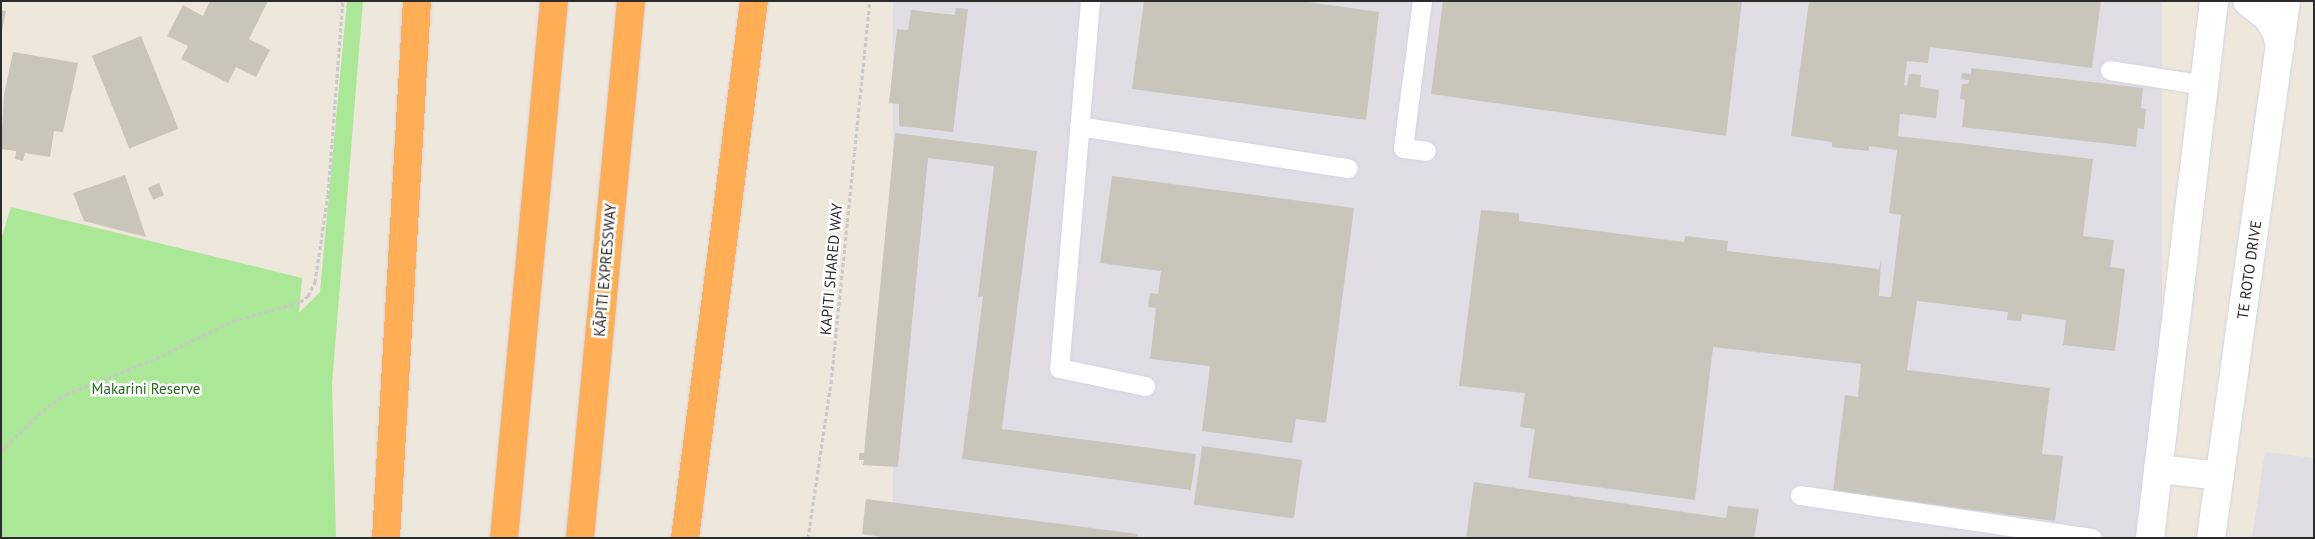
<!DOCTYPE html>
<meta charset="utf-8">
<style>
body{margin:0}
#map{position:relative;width:2315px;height:539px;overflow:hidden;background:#ede7dc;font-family:"PT Sans",sans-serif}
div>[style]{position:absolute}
.industrial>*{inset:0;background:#e0dde5;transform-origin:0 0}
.green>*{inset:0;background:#aae796}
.building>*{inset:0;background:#c9c5bb;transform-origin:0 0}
.path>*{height:3px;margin-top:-1.5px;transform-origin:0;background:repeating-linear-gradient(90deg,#c8c8c8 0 4px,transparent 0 6.5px)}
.roads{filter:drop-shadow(0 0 1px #d1d3e4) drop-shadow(0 0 1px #d1d3e4)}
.service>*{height:19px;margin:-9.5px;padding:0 9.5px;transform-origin:9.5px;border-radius:9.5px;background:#fff}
.tertiary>*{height:28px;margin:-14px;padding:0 14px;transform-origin:14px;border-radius:14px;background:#fff}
.motorway>*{height:28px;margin:-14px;padding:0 14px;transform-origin:14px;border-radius:14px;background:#ffae55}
span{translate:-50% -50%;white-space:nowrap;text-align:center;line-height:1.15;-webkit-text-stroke:5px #fff;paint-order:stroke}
.street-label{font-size:15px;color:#2b2b2b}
.park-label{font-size:15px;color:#216c16}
.frame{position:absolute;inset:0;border:2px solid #2b2b2b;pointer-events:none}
</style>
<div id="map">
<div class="industrial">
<i style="left:893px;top:1px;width:1269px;height:539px"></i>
<i style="clip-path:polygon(2265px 452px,2314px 458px,2314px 538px,2252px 538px)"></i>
</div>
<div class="green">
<i style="clip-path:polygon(347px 1px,363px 1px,332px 384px,336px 538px,1px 538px,1px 239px,11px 207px,302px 278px,299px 313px,320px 292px)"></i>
</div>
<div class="building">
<i style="clip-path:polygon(210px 1px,268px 1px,249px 39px,270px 50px,256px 77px,236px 67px,228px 83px,181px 59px,188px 46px,167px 36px,183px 5px,203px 16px)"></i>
<i style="clip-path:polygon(1144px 1px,1301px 1px,1379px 12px,1366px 120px,1132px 89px)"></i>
<i style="clip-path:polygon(1443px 1px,1742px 1px,1726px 136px,1431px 94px)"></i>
<i style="clip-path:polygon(1809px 1px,2101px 1px,2092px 68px,1930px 47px,1928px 63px,1907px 61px,1904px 85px,1907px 86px,1909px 74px,1921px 75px,1920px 87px,1939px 90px,1936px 118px,1900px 114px,1898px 136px,2093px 159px,2083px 236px,2114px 240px,2110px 267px,2125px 269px,2115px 351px,2063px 345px,2066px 320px,2022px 314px,2021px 321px,2007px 320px,2008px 312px,1917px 301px,1907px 370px,2050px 388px,2042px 454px,2063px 456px,2055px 521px,1833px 491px,1845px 395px,1858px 397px,1861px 364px,1713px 347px,1695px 500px,1528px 478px,1535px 429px,1520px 427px,1525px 393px,1459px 386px,1481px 210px,1519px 213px,1519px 221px,1684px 242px,1685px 236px,1728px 241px,1727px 251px,1879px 269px,1881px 261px,1879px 296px,1891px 297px,1901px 215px,1889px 213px,1897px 150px,1869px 146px,1869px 151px,1832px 147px,1832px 142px,1791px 136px)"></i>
<i style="clip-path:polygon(956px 8px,968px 9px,953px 132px,899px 126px,899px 104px,889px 103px,897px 29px,908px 30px,911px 10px,955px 15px)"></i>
<i style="clip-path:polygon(1px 10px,6px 11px,2px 31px,1px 31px)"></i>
<i style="left:141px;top:36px;width:100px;height:53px;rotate:68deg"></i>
<i style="clip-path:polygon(13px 52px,78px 63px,63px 132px,54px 131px,50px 157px,25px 153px,23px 161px,15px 159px,16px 151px,1px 149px,4px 94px)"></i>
<i style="clip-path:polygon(1971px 68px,2143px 88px,2141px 108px,2146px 109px,2144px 129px,2138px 128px,2136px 147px,1962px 127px,1965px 100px,1960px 99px,1962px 84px,1968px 84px,1969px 80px,1961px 79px,1962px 73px,1971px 74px)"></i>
<i style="clip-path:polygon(895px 133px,1037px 151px,1002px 429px,1196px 454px,1191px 490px,962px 459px,983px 296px,978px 297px,994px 166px,928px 158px,898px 467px,863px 465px,864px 460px,859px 460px,859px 453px,864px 453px)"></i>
<i style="clip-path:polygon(125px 175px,146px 237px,84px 221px,73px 193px)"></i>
<i style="clip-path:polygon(1112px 176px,1354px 208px,1326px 423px,1296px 419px,1292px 443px,1202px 431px,1210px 366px,1150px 359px,1156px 308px,1148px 307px,1150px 293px,1158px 294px,1161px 271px,1100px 263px)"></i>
<i style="left:159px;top:183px;width:13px;height:12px;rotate:67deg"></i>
<i style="left:1202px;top:446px;width:101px;height:59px;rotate:8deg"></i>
<i style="clip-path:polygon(1474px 482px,1726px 518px,1728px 506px,1759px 509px,1754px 538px,1466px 538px)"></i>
<i style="clip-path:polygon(866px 499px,1138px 534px,1138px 538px,888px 538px,862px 534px)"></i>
</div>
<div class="path">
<i style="left:1px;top:451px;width:59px;rotate:-44.3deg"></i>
<i style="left:43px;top:410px;width:28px;rotate:-35deg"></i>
<i style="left:66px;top:394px;width:90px;rotate:-21.4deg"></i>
<i style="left:150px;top:361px;width:92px;rotate:-25.7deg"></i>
<i style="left:233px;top:321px;width:70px;rotate:-15.8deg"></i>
<i style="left:300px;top:302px;width:10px;rotate:-37deg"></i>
<i style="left:308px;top:296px;width:16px;rotate:-63deg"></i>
<i style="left:315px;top:282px;width:89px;rotate:-81.6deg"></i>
<i style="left:328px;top:194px;width:194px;rotate:-85.6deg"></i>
<i style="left:808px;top:538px;width:157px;rotate:-81.6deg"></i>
<i style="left:831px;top:383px;width:384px;rotate:-84.2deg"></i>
</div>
<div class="roads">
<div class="service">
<i style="left:1090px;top:1px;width:368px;rotate:94.8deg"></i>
<i style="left:1059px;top:368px;width:88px;rotate:11.8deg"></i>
<i style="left:1422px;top:1px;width:148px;rotate:97.4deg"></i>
<i style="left:1403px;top:148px;width:23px;rotate:7deg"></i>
<i style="left:2110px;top:70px;width:96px;rotate:9deg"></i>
<i style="left:1079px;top:126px;width:272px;rotate:8.9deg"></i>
<i style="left:1800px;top:495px;width:295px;rotate:8.4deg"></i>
</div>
<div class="tertiary">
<i style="left:2247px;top:1px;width:27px;rotate:39deg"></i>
<i style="left:2268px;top:18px;width:15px;rotate:58deg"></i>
<i style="left:2276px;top:31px;width:16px;rotate:75deg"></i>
<i style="left:2158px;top:469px;width:62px;rotate:6.4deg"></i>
<i style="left:2150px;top:538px;width:541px;rotate:-83.2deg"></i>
<i style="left:2211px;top:538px;width:542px;rotate:-82.05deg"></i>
</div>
<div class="motorway">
<i style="left:386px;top:538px;width:538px;rotate:-86.7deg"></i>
<i style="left:504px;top:538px;width:539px;rotate:-84.68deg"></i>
<i style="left:580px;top:538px;width:539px;rotate:-84.57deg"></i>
<i style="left:685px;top:538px;width:541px;rotate:-82.68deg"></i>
</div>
</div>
<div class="street-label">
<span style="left:831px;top:269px;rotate:-85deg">KAPITI SHARED WAY</span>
<span style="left:605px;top:270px;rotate:-85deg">KĀPITI EXPRESSWAY</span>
<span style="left:2249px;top:270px;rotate:-82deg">TE ROTO DRIVE</span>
</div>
<div class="park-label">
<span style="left:146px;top:389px">Makarini Reserve</span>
</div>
<div class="frame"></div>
</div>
